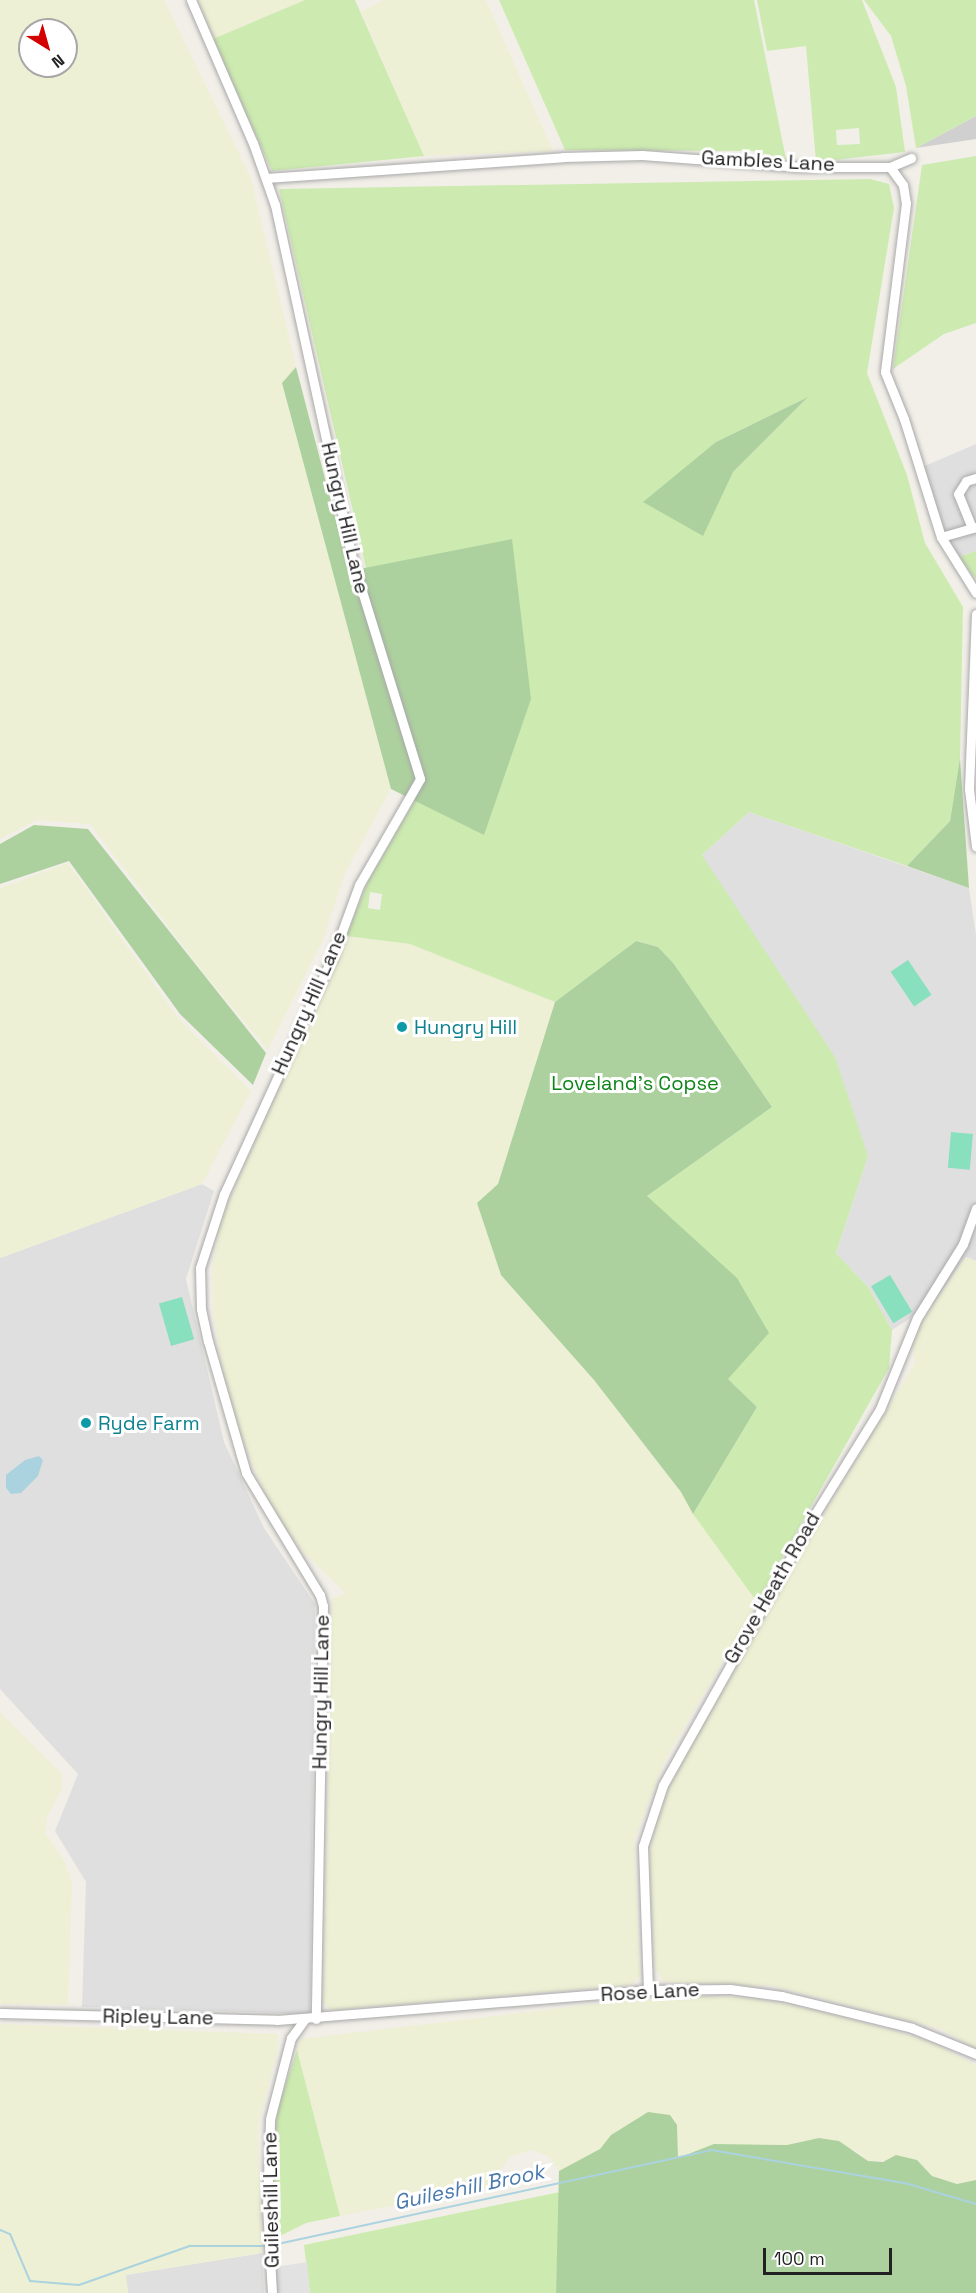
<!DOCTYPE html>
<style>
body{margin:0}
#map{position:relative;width:976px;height:2293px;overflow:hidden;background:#f2efe9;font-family:"Space Grotesk",sans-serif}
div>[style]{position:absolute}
.residential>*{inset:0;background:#e0dfdf}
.religious>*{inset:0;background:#d0d0d0}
.farmland>*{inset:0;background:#eef0d5}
.grass>*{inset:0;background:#cdebb0}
.forest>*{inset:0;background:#add19e}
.pitch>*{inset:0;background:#88e0be;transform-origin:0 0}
.parking>*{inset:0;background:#e2e2e2}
.water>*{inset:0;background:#aad3df}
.stream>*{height:2px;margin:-1px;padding:0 1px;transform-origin:1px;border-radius:1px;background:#aad3df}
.roads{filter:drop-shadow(0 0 2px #a9a9a9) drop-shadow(0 0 2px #a9a9a9)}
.minor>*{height:9px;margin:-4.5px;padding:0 4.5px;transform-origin:4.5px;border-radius:4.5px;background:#fff}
.dots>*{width:16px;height:16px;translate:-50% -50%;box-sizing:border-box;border:3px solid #fff;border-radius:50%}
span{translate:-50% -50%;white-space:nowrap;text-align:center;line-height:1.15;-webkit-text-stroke:6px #fff;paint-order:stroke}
.street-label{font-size:20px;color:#222}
.culture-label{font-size:20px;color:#0d838f}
.left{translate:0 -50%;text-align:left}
.park-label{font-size:20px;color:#0c8416}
.water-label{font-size:21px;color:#4a7aab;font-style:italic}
.north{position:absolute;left:18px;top:18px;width:60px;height:60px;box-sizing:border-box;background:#fff;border:2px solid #a7a7a7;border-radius:50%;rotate:143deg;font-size:16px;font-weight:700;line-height:24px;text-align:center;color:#222}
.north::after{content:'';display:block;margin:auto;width:21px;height:27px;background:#d40000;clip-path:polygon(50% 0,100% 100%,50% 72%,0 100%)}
.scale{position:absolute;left:763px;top:2248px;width:129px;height:27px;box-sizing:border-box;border:3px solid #222;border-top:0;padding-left:8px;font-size:18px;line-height:21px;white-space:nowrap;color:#222;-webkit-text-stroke:4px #fff;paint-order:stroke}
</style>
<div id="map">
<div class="residential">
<i style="clip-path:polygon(976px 444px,976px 551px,953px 559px,920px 468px)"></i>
<i style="clip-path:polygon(749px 812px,969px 888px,976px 935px,976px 1261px,966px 1257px,934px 1303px,892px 1330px,868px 1287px,836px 1253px,868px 1156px,702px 855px)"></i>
<i style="clip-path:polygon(202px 1184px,214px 1191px,186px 1279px,224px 1442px,264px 1528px,315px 1604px,310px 2014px,82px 2007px,86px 1882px,55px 1831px,78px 1774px,0 1689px,0 1258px)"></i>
<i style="clip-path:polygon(262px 2253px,264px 2293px,128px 2293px,125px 2275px)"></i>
</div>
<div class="religious">
<i style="clip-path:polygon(976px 116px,976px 139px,916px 148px)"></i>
</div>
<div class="farmland">
<i style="clip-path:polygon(evenodd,0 0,164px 0,251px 178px,296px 367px,282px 383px,391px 789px,345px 873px,322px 942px,268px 1050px,207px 977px,90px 824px,37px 820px,0 839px,0 0,30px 30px,66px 30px,66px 66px,30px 66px,30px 30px)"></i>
<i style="clip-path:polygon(198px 0,305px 0,213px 39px)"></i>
<i style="clip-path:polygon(384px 0,486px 0,553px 151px,424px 156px,361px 11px)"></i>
<i style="clip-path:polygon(68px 863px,178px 1018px,251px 1091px,202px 1184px,0 1258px,0 888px)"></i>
<i style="clip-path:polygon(346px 936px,410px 944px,555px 1002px,498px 1184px,477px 1203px,501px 1275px,594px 1380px,681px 1492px,757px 1602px,664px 1762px,634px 1841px,640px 1975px,631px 1985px,332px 2010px,323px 2003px,332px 1599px,345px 1593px,301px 1550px,287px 1530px,268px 1501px,241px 1437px,224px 1379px,213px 1313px,212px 1270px,222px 1216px)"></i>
<i style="clip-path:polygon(966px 1257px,976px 1261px,976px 2049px,941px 2029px,773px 1986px,663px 1982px,655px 1967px,649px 1858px,658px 1815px,671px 1780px,771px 1602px,915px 1363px,913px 1341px,920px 1323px)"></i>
<i style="clip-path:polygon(0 1712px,61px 1773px,62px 1788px,47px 1817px,45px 1832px,64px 1860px,72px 1883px,68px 2005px,0 2004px)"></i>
<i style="clip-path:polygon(707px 1996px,753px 1998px,815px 2010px,924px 2039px,976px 2065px,976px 2180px,962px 2185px,932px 2176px,917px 2160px,868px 2161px,856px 2151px,819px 2138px,787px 2145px,690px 2152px,678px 2158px,677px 2125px,670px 2115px,611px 2135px,600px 2149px,559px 2171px,548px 2156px,532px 2150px,510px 2157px,488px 2187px,340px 2216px,297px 2050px,301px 2039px,611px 2002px)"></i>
<i style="clip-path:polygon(0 2024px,278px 2034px,277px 2052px,258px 2126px,262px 2253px,126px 2275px,128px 2293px,0 2293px)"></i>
</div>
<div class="grass">
<i style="clip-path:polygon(305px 0,355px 0,424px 156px,272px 171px,213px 39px)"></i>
<i style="clip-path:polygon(499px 0,754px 0,786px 159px,752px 151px,565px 150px)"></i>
<i style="clip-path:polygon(evenodd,757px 0,862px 0,896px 87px,905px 152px,816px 162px,806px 46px,767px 51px,757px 0,859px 128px,860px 144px,837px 145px,836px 130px,859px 128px)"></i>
<i style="clip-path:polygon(976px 0,976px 116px,916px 148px,906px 86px,891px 36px,864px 0)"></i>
<i style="clip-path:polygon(976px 156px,976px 323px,944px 334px,893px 369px,922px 165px)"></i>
<i style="clip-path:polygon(evenodd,870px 179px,889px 184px,894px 208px,867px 373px,907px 475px,925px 543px,963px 607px,960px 758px,950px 821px,907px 866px,749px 812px,702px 855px,835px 1057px,868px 1156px,836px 1253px,868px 1287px,892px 1330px,889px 1368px,757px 1602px,693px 1514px,757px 1407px,728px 1379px,647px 1196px,772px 1107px,674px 964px,658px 947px,636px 941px,555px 1002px,410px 944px,346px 936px,368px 881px,415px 800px,484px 834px,512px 540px,366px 568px,279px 189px,870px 179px,806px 398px,806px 399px,733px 472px,716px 442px,806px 398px,870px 179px,370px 892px,382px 894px,380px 910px,368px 908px,370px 892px)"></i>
<i style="clip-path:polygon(976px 551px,976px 579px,959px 557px)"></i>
<i style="clip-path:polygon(297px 2050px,340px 2216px,306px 2223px,276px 2238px,273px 2163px,277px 2110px)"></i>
<i style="clip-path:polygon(560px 2192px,556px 2293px,310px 2293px,304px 2245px)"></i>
</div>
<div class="forest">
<i style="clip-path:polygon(296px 367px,349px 571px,512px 539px,531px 699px,484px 835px,391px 789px,282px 383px)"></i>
<i style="clip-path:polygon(808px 397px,733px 472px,703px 536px,643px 502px,716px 442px)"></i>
<i style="clip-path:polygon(960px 758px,969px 888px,907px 866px,950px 821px)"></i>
<i style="clip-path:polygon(34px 825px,88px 829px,266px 1053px,253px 1085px,180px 1014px,69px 861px,0 884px,0 844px)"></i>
<i style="clip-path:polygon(636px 941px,658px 947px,674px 964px,772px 1107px,647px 1196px,737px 1278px,769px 1333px,728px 1379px,757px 1407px,693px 1514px,681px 1492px,594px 1380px,501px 1275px,477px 1203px,498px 1184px,555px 1002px)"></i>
<i style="clip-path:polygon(648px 2112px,670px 2115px,677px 2125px,678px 2158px,714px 2144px,787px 2145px,819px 2138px,839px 2141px,868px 2161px,883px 2162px,896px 2155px,917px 2160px,932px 2176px,957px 2184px,976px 2180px,976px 2293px,556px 2293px,559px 2171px,600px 2149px,611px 2135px)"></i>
</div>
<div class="pitch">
<i style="left:908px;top:960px;width:42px;height:21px;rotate:56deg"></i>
<i style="left:951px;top:1132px;width:22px;height:36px;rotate:5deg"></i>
<i style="left:890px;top:1275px;width:43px;height:22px;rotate:59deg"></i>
<i style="left:182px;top:1297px;width:44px;height:24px;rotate:74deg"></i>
</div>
<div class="parking">
<i style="clip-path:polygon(307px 2262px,310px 2293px,276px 2293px,276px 2267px)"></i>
</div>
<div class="water">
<i style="clip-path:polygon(39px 1456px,43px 1460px,38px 1476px,21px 1493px,11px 1494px,6px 1488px,6px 1475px,25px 1460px)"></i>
</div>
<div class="stream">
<i style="left:0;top:2230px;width:11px;rotate:22deg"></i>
<i style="left:10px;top:2234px;width:51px;rotate:66.9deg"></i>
<i style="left:30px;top:2281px;width:49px;rotate:4.7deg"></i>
<i style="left:79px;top:2285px;width:118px;rotate:-19.4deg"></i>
<i style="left:190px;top:2246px;width:77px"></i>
<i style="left:273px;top:2245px;width:448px;rotate:-12.2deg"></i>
<i style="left:711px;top:2150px;width:197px;rotate:9.7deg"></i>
<i style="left:905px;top:2183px;width:74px;rotate:16.5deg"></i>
</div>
<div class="roads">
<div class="minor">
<i style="left:191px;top:0;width:156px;rotate:66.6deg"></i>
<i style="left:253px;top:143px;width:66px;rotate:70.5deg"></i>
<i style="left:275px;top:205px;width:365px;rotate:77.7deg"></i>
<i style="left:353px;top:562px;width:227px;rotate:72.8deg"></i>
<i style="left:420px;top:779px;width:122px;rotate:119.9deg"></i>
<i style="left:359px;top:885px;width:76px;rotate:110.1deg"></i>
<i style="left:333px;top:956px;width:262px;rotate:114.6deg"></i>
<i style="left:224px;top:1194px;width:78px;rotate:108deg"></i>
<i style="left:200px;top:1268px;width:41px;rotate:88.6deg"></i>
<i style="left:201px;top:1309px;width:33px;rotate:78deg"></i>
<i style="left:208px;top:1341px;width:137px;rotate:73.9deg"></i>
<i style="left:246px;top:1473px;width:143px;rotate:58.8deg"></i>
<i style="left:320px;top:1595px;width:11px;rotate:75deg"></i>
<i style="left:323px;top:1606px;width:413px;rotate:91deg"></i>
<i style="left:890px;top:167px;width:23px;rotate:-23deg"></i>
<i style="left:266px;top:178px;width:298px;rotate:-4deg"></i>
<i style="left:563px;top:157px;width:79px;rotate:-1.5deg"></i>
<i style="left:642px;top:155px;width:160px;rotate:4.3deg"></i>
<i style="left:802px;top:167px;width:88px"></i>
<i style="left:890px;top:167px;width:22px;rotate:54deg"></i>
<i style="left:903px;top:185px;width:18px;rotate:81deg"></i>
<i style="left:906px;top:203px;width:170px;rotate:97.1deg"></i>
<i style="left:885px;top:372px;width:51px;rotate:68deg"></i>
<i style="left:904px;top:419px;width:124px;rotate:72.6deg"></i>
<i style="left:941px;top:537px;width:66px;rotate:58deg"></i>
<i style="left:972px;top:528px;width:37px;rotate:-112deg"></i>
<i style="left:958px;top:494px;width:15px;rotate:-58deg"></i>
<i style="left:966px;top:481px;width:10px;rotate:-17deg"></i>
<i style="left:941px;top:537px;width:36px;rotate:-16deg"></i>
<i style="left:976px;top:614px;width:175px;rotate:92.3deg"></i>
<i style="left:969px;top:789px;width:58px;rotate:83.1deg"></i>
<i style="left:648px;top:1990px;width:144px;rotate:-92deg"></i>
<i style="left:643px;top:1846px;width:64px;rotate:-71.8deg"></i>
<i style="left:663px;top:1785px;width:311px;rotate:-60.7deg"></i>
<i style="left:815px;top:1514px;width:123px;rotate:-58.2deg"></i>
<i style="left:880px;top:1409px;width:98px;rotate:-67.9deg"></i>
<i style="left:917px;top:1318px;width:87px;rotate:-58.1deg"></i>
<i style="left:963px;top:1244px;width:38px;rotate:-70deg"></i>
<i style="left:0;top:2013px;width:277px;rotate:1.4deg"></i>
<i style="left:277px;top:2020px;width:372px;rotate:-4.6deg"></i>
<i style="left:648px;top:1990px;width:82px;rotate:-0.7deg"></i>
<i style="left:730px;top:1989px;width:52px;rotate:7.7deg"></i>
<i style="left:782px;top:1996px;width:134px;rotate:13.8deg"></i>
<i style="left:912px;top:2028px;width:69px;rotate:22.1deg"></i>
<i style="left:272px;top:2293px;width:86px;rotate:-93.3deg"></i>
<i style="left:267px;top:2207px;width:88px;rotate:-88deg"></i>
<i style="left:270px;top:2119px;width:84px;rotate:-75.5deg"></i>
<i style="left:291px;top:2038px;width:24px;rotate:-54deg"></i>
</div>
</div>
<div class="dots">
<i style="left:402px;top:1027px;background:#0f9aa8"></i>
<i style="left:86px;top:1423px;background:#0f9aa8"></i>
</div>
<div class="street-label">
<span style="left:768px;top:161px;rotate:3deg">Gambles Lane</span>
<span style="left:345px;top:518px;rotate:77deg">Hungry Hill Lane</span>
<span style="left:309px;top:1003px;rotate:-66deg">Hungry Hill Lane</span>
<span style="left:772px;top:1588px;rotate:-60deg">Grove Heath Road</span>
<span style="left:321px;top:1692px;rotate:-89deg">Hungry Hill Lane</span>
<span style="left:650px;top:1992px;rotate:-3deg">Rose Lane</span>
<span style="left:158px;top:2017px;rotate:1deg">Ripley Lane</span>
<span style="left:271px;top:2200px;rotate:-91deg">Guileshill Lane</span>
</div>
<div class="culture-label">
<span class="left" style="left:414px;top:1027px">Hungry Hill</span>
<span class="left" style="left:98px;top:1423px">Ryde Farm</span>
</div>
<div class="park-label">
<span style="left:635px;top:1083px">Loveland's Copse</span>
</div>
<div class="water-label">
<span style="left:469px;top:2187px;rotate:-12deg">Guileshill Brook</span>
</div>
<div class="north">N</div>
<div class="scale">100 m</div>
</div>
